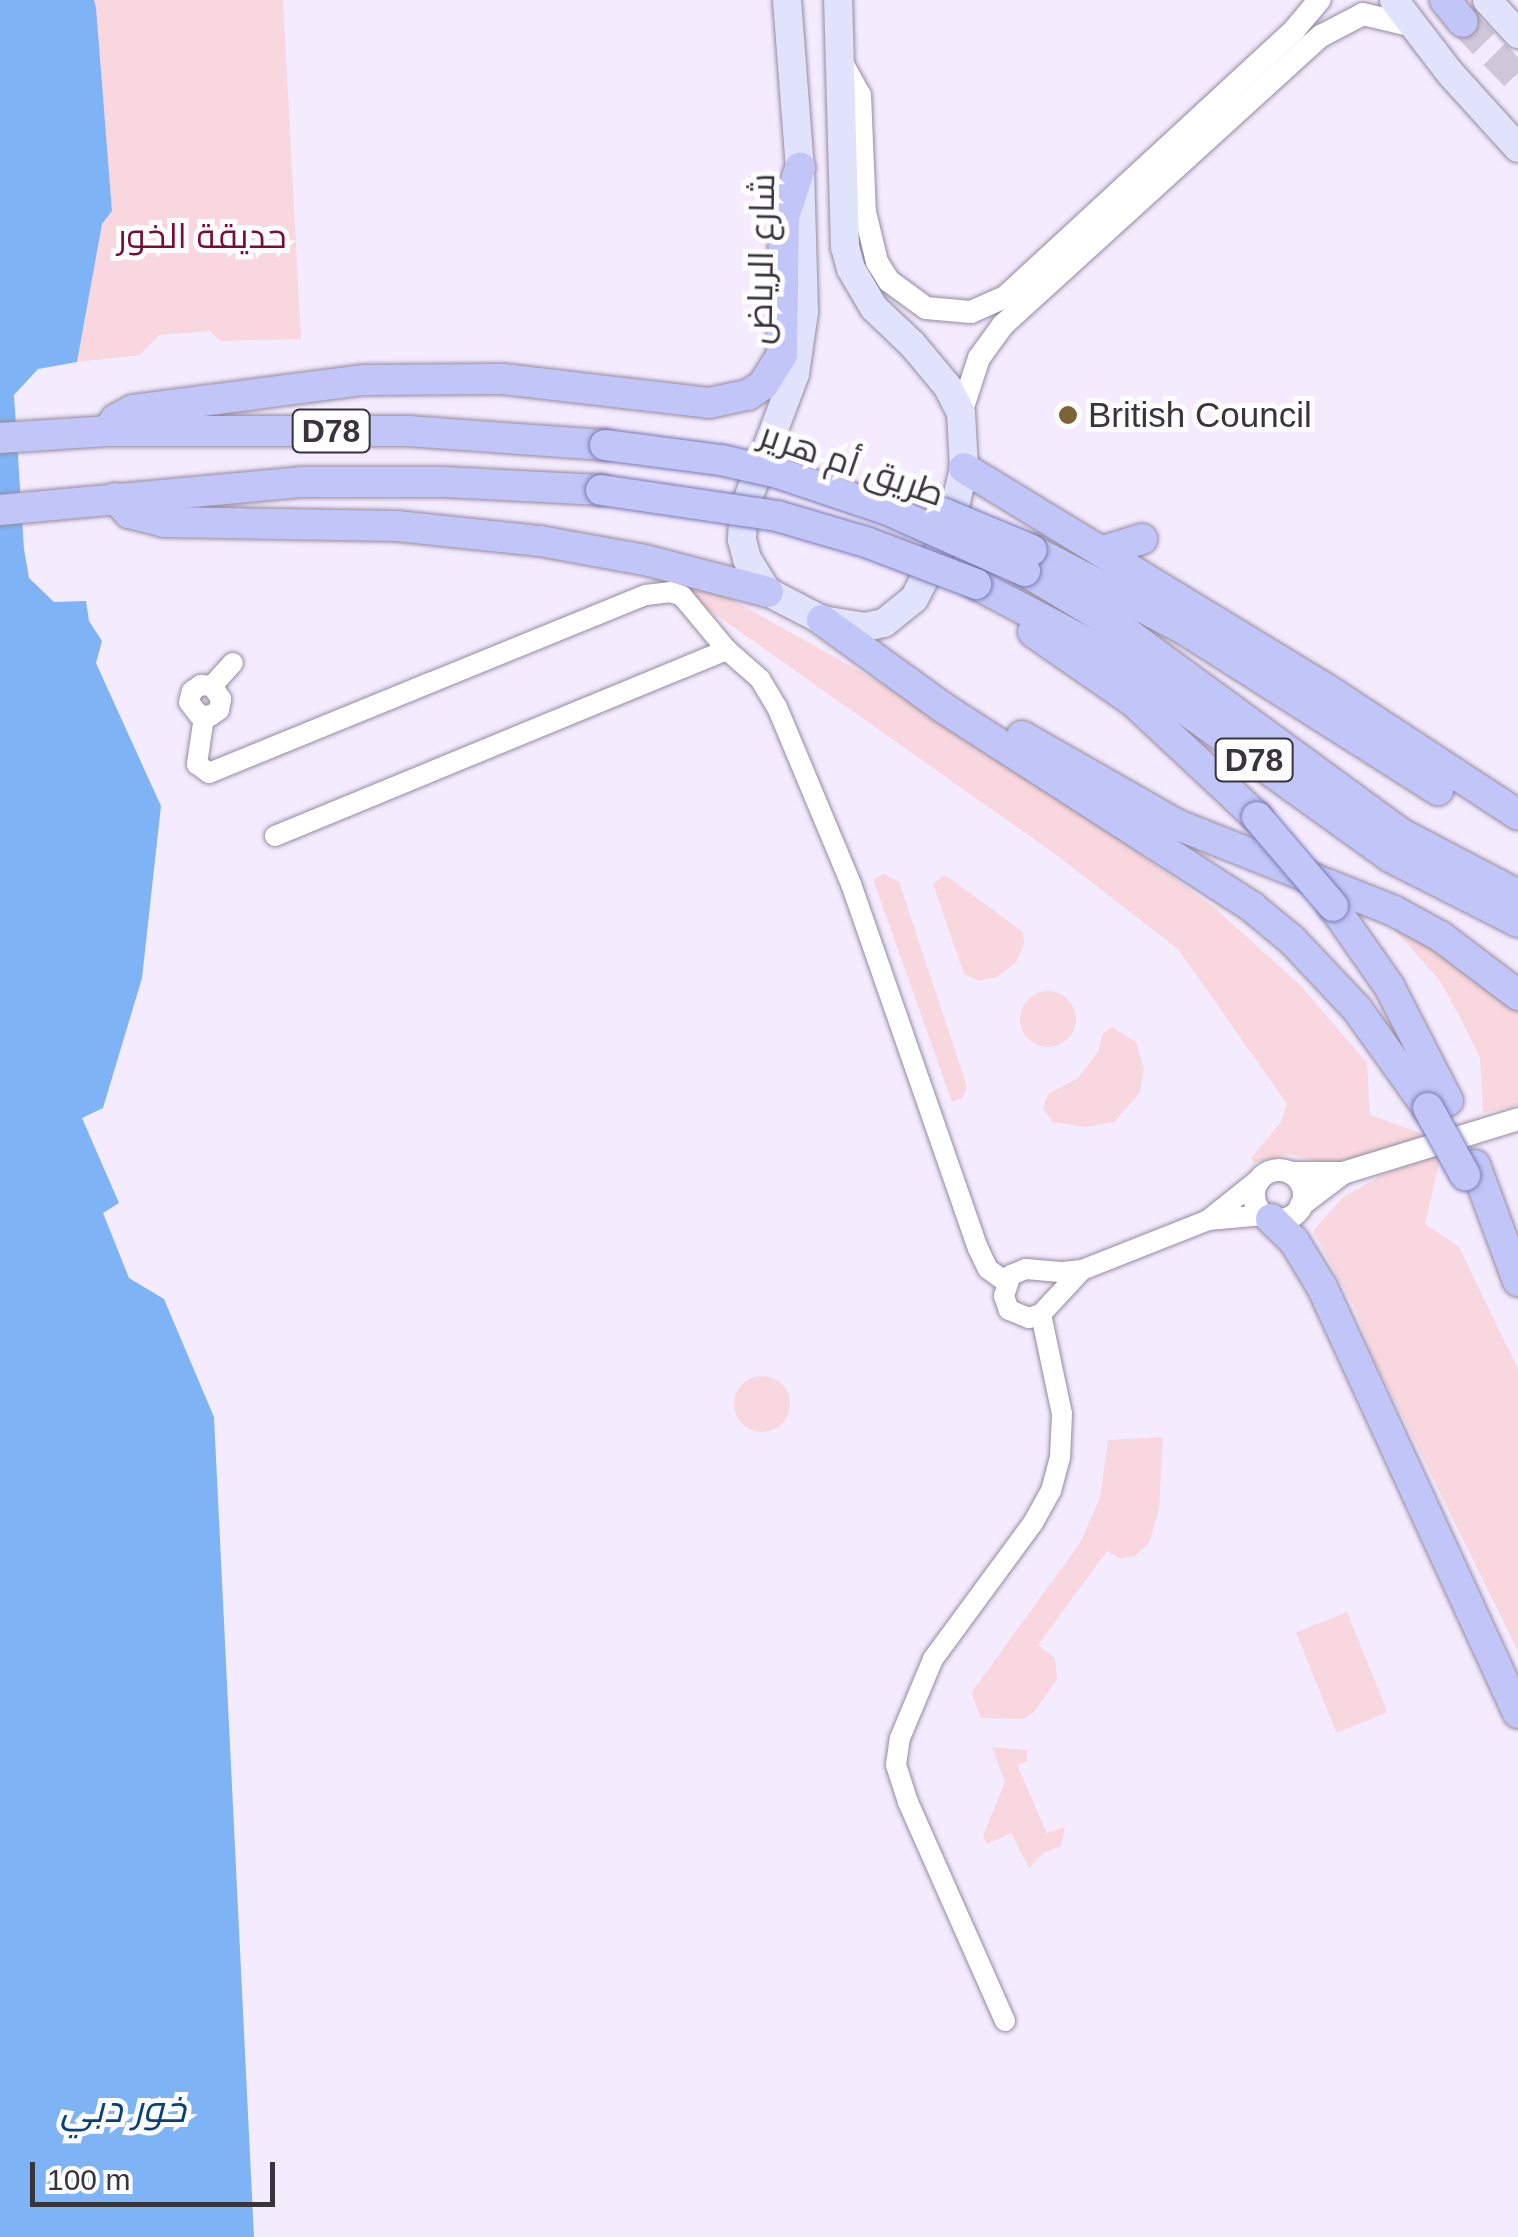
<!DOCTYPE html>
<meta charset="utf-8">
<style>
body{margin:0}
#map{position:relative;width:1518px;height:2237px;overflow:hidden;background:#f5ebff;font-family:Arial,Cairo,sans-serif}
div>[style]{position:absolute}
.green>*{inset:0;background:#f8d7de;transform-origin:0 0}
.round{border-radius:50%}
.water>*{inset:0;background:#7eb4f5}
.primary-tunnel>*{height:30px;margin-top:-15px;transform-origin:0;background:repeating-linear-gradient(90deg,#cfc6d8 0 30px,transparent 0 45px)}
.roads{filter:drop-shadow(0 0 2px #948b9e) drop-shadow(0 0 2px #948b9e)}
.minor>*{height:20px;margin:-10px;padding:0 10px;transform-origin:10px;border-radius:10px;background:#fff}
.tertiary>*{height:22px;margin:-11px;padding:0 11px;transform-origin:11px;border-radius:11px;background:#fff}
.tertiary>.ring{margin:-11px;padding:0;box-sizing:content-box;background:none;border:22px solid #fff;border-radius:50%}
.secondary>*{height:28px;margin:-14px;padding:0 14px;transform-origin:14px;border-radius:14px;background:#e1e2fb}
.primary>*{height:30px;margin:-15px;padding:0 15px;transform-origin:15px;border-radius:15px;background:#c2c5f7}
.bridges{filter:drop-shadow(0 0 2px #7879b2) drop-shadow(0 0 2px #7879b2)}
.primary-bridge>*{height:30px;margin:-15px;padding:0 15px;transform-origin:15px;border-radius:15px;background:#c2c5f7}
.dots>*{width:28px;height:28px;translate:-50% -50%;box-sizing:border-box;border:5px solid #fdfdfd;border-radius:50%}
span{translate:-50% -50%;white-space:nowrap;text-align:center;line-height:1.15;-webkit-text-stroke:10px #fdfdfd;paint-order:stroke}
.shield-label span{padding:2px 8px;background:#fdfdfd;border:2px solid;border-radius:8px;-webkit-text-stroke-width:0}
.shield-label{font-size:32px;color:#38343c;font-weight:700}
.park-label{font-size:35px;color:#770d39}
.street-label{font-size:35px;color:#38343c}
.poi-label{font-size:35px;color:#38343c}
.left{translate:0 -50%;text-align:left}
.water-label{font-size:38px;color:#07417b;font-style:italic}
.scale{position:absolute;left:30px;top:2162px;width:245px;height:45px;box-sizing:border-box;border:5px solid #38343c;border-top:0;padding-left:12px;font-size:30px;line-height:35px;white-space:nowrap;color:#38343c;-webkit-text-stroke:8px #fdfdfd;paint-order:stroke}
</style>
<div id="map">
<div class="green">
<i style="clip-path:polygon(94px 0,283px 0,301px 339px,220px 341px,210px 331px,159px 335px,140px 355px,77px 362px,102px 224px,112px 211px)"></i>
<i style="clip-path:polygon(685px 584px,731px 599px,911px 700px,1055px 792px,1215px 908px,1301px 986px,1367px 1063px,1370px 1115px,1426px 1135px,1362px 1158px,1328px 1164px,1289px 1154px,1253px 1163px,1251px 1158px,1281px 1122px,1287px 1104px,1178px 949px,1055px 854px,681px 590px)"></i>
<i style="clip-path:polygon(884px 874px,899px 882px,967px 1087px,963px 1097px,952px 1102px,873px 879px)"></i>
<i style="clip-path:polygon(945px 875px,1023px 932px,1024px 944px,1016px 962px,997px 977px,979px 981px,964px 974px,933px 884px)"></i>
<i style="clip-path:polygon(1381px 914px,1518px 997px,1518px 1105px,1483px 1113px,1480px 1058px,1462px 1021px,1440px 981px)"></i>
<i class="round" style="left:1020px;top:991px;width:56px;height:56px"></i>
<i style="clip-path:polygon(1112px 1027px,1136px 1042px,1144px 1069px,1140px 1092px,1114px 1122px,1086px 1127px,1052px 1122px,1043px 1108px,1048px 1094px,1078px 1078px,1098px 1052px,1103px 1033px)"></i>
<i style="clip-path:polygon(1435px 1155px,1439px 1163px,1425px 1224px,1459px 1247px,1518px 1369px,1518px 1651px,1376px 1363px,1353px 1305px,1313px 1231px,1343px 1197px,1382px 1175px)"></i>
<i class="round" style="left:734px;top:1376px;width:56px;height:56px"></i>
<i style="clip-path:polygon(1163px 1437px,1159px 1510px,1149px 1543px,1135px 1556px,1121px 1559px,1107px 1551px,1038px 1645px,1055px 1658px,1057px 1679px,1035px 1711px,1024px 1719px,981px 1718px,971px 1693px,1080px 1543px,1100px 1498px,1108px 1440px)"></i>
<i style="left:1347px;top:1612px;width:108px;height:55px;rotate:68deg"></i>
<i style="clip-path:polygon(992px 1747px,1027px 1750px,1027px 1761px,1017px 1765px,1047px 1833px,1065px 1827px,1061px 1846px,1043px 1853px,1029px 1868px,1011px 1833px,987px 1844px,983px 1836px,1005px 1782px)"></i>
</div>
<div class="water">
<i style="clip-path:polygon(0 0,94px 0,96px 8px,112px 211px,102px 224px,77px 362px,38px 369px,14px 395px,24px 549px,29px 578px,54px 602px,86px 601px,89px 621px,102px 641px,96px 663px,161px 806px,142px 978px,103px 1108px,82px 1118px,119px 1203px,103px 1213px,129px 1278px,164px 1299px,214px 1417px,254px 2237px,0 2237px)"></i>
</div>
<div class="primary-tunnel">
<i style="left:1463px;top:22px;width:79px;rotate:46deg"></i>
</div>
<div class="roads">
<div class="minor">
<i style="left:212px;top:686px;width:16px;rotate:55deg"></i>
<i style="left:221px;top:699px;width:11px;rotate:100deg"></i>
<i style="left:219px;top:710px;width:11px;rotate:146deg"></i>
<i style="left:210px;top:716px;width:11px;rotate:-175deg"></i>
<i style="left:199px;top:715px;width:16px;rotate:-128deg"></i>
<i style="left:189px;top:702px;width:11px;rotate:-75deg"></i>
<i style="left:192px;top:691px;width:11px;rotate:-34deg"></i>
<i style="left:201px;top:685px;width:11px;rotate:5deg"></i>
<i style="left:212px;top:686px;width:31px;rotate:-48deg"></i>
<i style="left:204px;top:717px;width:48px;rotate:98.5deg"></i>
<i style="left:197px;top:764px;width:15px;rotate:37deg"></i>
<i style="left:209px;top:773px;width:472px;rotate:-22.2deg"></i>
<i style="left:646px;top:595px;width:25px;rotate:-7deg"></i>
<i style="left:671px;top:592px;width:12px;rotate:20deg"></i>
<i style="left:682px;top:596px;width:70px;rotate:50.2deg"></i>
<i style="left:727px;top:650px;width:44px;rotate:41.3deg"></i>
<i style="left:760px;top:679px;width:33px;rotate:59deg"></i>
<i style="left:777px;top:707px;width:192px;rotate:67.3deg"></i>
<i style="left:851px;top:884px;width:386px;rotate:70.8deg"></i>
<i style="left:978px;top:1248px;width:23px;rotate:65deg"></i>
<i style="left:988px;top:1269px;width:22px;rotate:36deg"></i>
<i style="left:275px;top:836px;width:489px;rotate:-22.4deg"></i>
<i style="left:1208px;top:1220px;width:64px;rotate:-38.7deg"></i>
<i style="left:1026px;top:1269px;width:37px;rotate:5deg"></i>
<i style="left:1063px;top:1272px;width:19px;rotate:-6deg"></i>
<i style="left:1082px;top:1270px;width:60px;rotate:133deg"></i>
<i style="left:1041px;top:1314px;width:13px;rotate:162deg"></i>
<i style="left:1029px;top:1318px;width:22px;rotate:-158deg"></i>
<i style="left:1009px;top:1310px;width:15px;rotate:-110deg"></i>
<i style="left:1004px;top:1296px;width:22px;rotate:-72deg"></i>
<i style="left:1011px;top:1275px;width:16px;rotate:-22deg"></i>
<i style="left:1082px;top:1270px;width:136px;rotate:-21.6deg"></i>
<i style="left:1208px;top:1220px;width:56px;rotate:-5.1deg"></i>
<i style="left:1005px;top:2021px;width:240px;rotate:-113.9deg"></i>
<i style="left:908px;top:1802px;width:39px;rotate:-108deg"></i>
<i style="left:896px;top:1765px;width:27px;rotate:-82deg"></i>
<i style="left:900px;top:1738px;width:86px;rotate:-67.3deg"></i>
<i style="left:933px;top:1659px;width:169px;rotate:-53.7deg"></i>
<i style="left:1033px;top:1523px;width:37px;rotate:-61deg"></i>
<i style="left:1051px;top:1491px;width:34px;rotate:-75deg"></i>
<i style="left:1060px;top:1458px;width:44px;rotate:-87.4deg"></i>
<i style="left:1062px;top:1414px;width:102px;rotate:-101.9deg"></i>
</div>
<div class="tertiary">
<i style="left:842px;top:63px;width:37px;rotate:61deg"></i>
<i style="left:860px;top:95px;width:117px;rotate:87.6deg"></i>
<i style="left:865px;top:212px;width:51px;rotate:76.5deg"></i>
<i style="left:877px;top:262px;width:22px;rotate:58deg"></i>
<i style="left:889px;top:281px;width:46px;rotate:36.1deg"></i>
<i style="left:926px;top:308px;width:45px;rotate:5.1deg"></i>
<i style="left:971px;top:312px;width:37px;rotate:-24deg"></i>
<i style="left:1005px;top:297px;width:395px;rotate:-42.7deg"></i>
<i style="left:1295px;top:29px;width:38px;rotate:-50deg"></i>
<i style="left:961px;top:413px;width:58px;rotate:-71.9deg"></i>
<i style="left:979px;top:358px;width:41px;rotate:-54deg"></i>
<i style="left:1003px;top:325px;width:430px;rotate:-42.3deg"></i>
<i style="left:1321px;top:36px;width:47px;rotate:-27.6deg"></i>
<i style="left:1363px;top:14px;width:51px;rotate:13.5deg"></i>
<i class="ring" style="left:1254px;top:1170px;width:28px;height:28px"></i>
<i style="left:1291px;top:1173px;width:52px"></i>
<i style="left:1301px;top:1205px;width:53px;rotate:-37.3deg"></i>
<i style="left:1343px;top:1173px;width:183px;rotate:-17.1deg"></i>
</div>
<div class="secondary">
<i style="left:787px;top:0;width:169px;rotate:85.6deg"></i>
<i style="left:800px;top:168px;width:144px;rotate:88.4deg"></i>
<i style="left:804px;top:312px;width:63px;rotate:98.3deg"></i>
<i style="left:795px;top:374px;width:144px;rotate:110.7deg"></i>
<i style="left:744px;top:509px;width:31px;rotate:94deg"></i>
<i style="left:742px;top:540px;width:20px;rotate:75deg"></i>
<i style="left:747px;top:559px;width:39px;rotate:58deg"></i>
<i style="left:768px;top:592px;width:61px;rotate:27.4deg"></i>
<i style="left:822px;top:620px;width:44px;rotate:9.2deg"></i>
<i style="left:865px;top:627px;width:19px;rotate:-12deg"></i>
<i style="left:884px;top:623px;width:38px;rotate:-39deg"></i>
<i style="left:914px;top:599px;width:76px;rotate:-62.4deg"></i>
<i style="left:949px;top:532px;width:66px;rotate:-76.8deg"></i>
<i style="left:964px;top:468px;width:55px;rotate:-93.1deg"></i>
<i style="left:961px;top:413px;width:29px;rotate:-117deg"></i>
<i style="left:948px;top:387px;width:56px;rotate:-129.9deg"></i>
<i style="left:912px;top:344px;width:52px;rotate:-136.5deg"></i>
<i style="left:874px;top:308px;width:45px;rotate:-120.5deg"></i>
<i style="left:851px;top:269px;width:23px;rotate:-105deg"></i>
<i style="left:845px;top:247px;width:247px;rotate:-91.6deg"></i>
<i style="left:1394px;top:0;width:92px;rotate:52.5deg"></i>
<i style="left:1450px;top:73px;width:101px;rotate:47.8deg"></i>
<i style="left:1487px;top:0;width:46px;rotate:47.6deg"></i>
</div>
<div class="primary">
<i style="left:1445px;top:0;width:28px;rotate:51deg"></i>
<i style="left:107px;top:431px;width:15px;rotate:-53deg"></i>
<i style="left:116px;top:419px;width:19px;rotate:-28deg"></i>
<i style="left:133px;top:410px;width:233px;rotate:-7.4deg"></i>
<i style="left:364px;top:380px;width:139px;rotate:-0.4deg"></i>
<i style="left:503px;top:379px;width:207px;rotate:6.6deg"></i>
<i style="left:709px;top:403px;width:40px;rotate:-12deg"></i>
<i style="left:748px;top:395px;width:18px;rotate:-34deg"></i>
<i style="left:763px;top:385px;width:36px;rotate:-58deg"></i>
<i style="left:782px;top:354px;width:137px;rotate:-89.2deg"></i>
<i style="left:784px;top:217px;width:52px;rotate:-71.9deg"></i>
<i style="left:0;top:438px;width:107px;rotate:-3.7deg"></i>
<i style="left:107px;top:431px;width:301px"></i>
<i style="left:408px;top:431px;width:197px;rotate:4.1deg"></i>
<i style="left:964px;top:468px;width:434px;rotate:31.4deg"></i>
<i style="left:1334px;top:694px;width:220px;rotate:33.3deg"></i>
<i style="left:115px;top:498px;width:21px;rotate:47deg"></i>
<i style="left:129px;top:513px;width:36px;rotate:14deg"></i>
<i style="left:164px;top:522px;width:233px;rotate:1deg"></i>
<i style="left:397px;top:526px;width:144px;rotate:6deg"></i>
<i style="left:540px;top:541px;width:107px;rotate:10.3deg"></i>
<i style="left:645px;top:560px;width:127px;rotate:14.6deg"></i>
<i style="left:0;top:510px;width:302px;rotate:-5.3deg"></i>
<i style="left:301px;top:482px;width:143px"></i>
<i style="left:444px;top:482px;width:157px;rotate:2.9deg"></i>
<i style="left:1032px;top:550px;width:171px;rotate:27.5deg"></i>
<i style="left:1184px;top:629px;width:301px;rotate:32.4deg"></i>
<i style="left:1103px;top:551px;width:41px;rotate:-17.1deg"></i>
<i style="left:1025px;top:571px;width:114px;rotate:31deg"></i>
<i style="left:1123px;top:630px;width:343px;rotate:36.2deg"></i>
<i style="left:1400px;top:833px;width:133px;rotate:27.7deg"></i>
<i style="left:976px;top:584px;width:149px;rotate:27.9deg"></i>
<i style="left:1108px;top:654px;width:347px;rotate:35.7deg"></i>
<i style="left:1390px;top:857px;width:144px;rotate:26.9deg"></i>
<i style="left:822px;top:620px;width:148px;rotate:35.9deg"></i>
<i style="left:942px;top:707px;width:369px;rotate:32.8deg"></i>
<i style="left:1252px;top:907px;width:52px;rotate:39.5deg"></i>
<i style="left:1292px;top:940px;width:95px;rotate:46.7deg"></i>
<i style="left:1357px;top:1009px;width:122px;rotate:54.4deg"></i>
<i style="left:1033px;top:632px;width:123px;rotate:34.7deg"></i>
<i style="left:1134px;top:702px;width:168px;rotate:43.1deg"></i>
<i style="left:1022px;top:736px;width:180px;rotate:29.7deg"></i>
<i style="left:1178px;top:825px;width:232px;rotate:21.7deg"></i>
<i style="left:1394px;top:911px;width:52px;rotate:28.5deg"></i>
<i style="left:1440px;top:936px;width:98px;rotate:37.1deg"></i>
<i style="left:1333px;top:906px;width:98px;rotate:55deg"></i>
<i style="left:1389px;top:986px;width:129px;rotate:62.8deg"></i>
<i style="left:1475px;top:1165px;width:124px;rotate:69.7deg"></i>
<i style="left:1271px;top:1219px;width:32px;rotate:44deg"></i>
<i style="left:1294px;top:1241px;width:54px;rotate:58.7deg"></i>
<i style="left:1322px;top:1287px;width:469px;rotate:65.3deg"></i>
</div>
</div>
<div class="bridges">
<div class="primary-bridge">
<i style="left:605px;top:445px;width:117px;rotate:7.4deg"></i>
<i style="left:721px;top:460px;width:58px;rotate:12.8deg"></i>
<i style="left:778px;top:473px;width:116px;rotate:18.6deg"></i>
<i style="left:888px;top:510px;width:150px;rotate:24deg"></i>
<i style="left:601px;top:490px;width:178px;rotate:8.4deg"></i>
<i style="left:777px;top:516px;width:93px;rotate:16.3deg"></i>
<i style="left:866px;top:542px;width:118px;rotate:20.9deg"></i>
<i style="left:943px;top:513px;width:96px;rotate:22.6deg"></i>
<i style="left:1257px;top:817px;width:117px;rotate:49.5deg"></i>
<i style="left:1428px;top:1108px;width:77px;rotate:61.1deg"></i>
</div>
</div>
<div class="dots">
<i style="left:1068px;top:415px;background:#7b6535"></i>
</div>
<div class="shield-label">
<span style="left:331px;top:431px">D78</span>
<span style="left:1254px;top:760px">D78</span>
</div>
<div class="park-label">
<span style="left:202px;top:236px">حديقة الخور</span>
</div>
<div class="street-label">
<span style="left:761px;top:259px;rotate:-89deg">شارع الرياض</span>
<span style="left:852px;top:464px;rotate:19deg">طريق أم هرير</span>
</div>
<div class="poi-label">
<span class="left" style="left:1088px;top:415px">British Council</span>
</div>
<div class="water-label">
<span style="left:123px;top:2110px">خور دبي</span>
</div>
<div class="scale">100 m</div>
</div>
